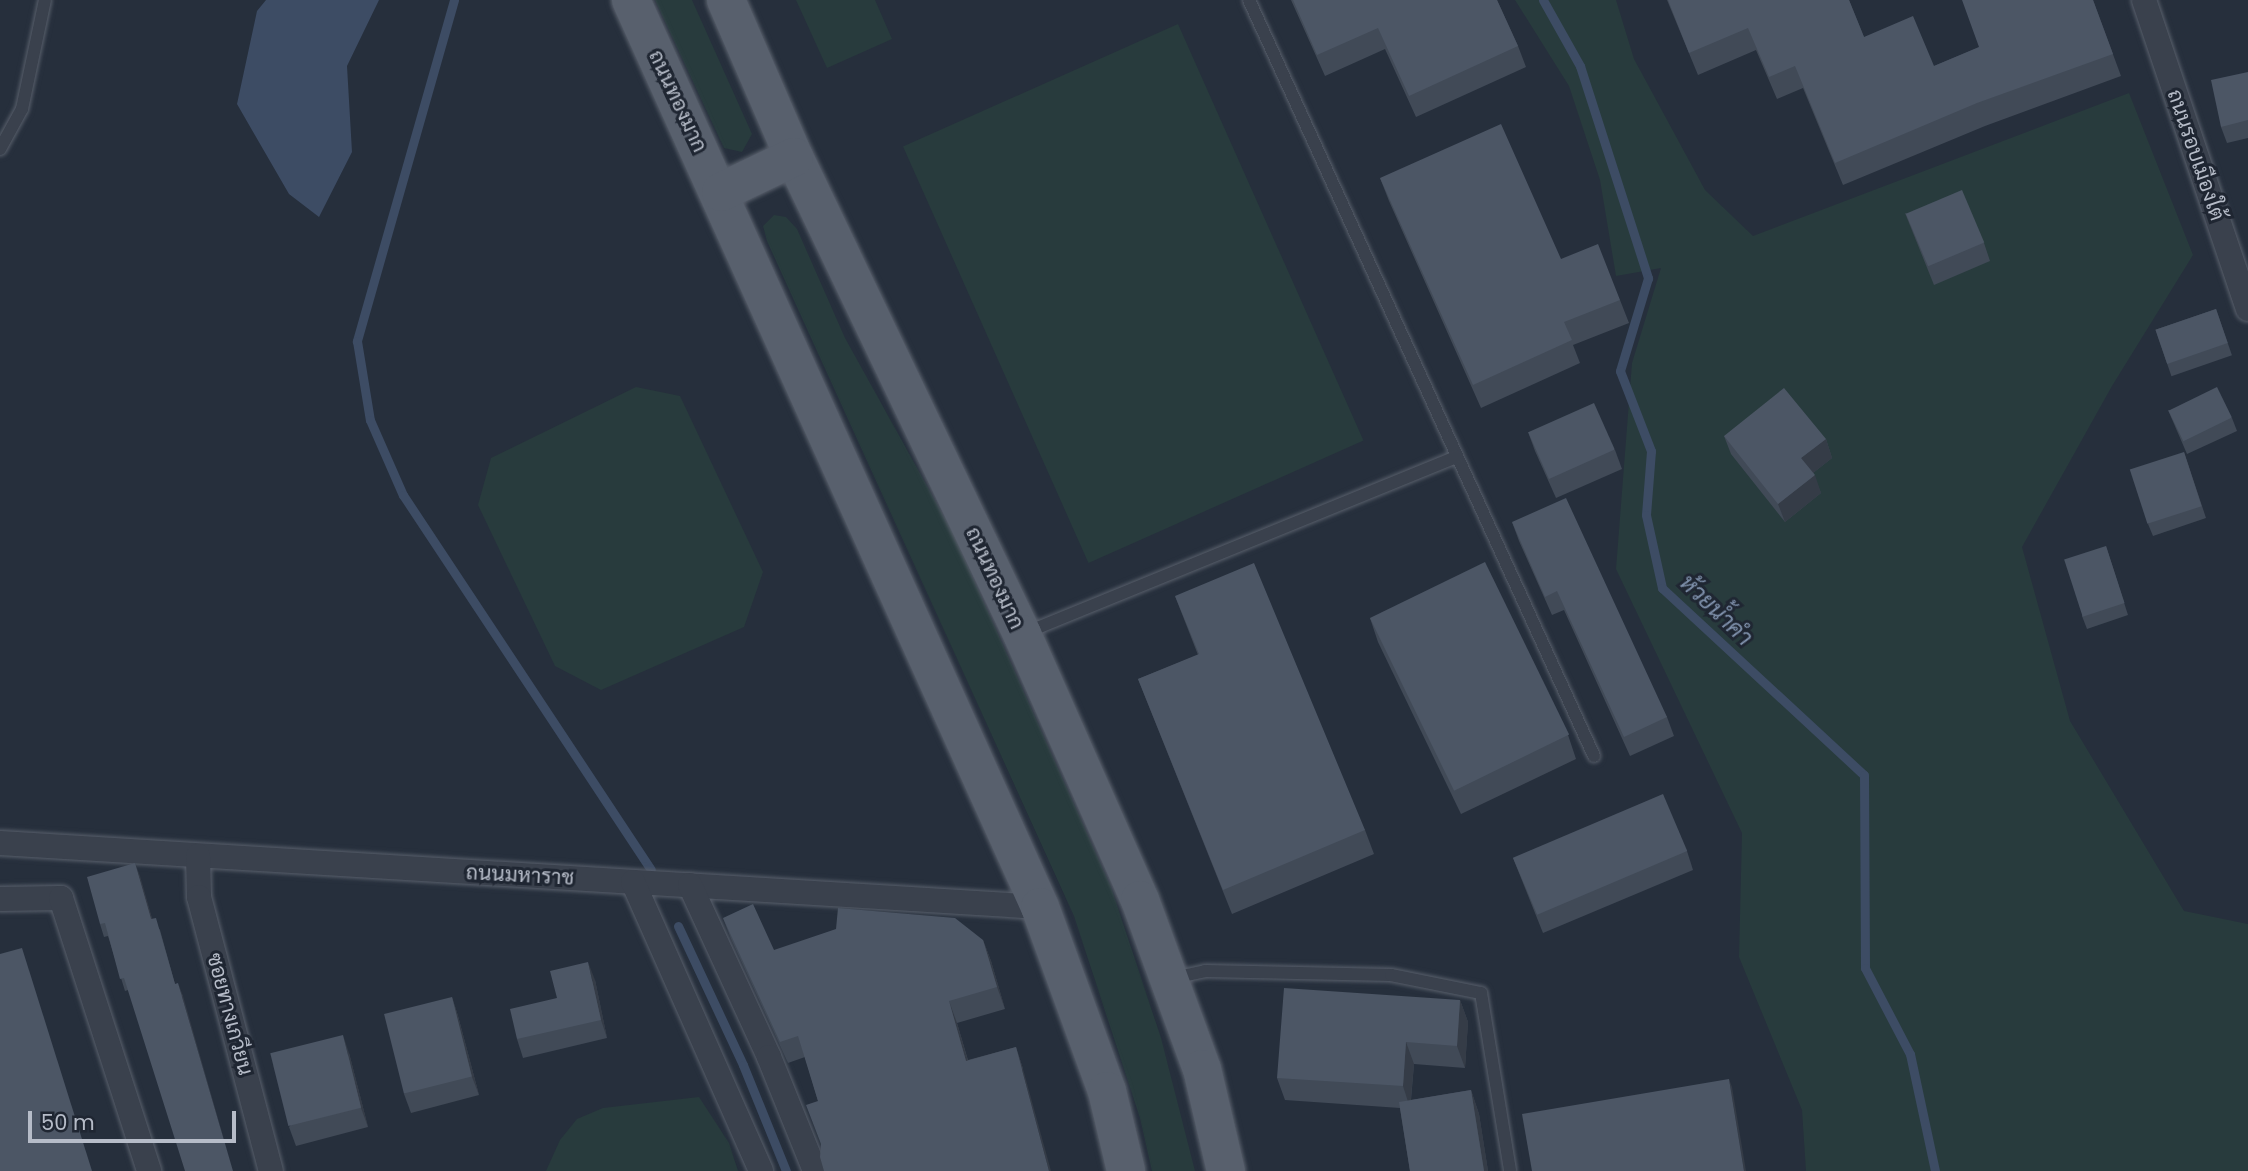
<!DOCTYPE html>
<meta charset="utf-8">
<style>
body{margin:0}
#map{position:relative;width:2248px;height:1171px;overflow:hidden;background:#262f3c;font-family:Poppins,Sarabun,sans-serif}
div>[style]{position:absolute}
.green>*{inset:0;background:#283b3d;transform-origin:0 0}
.water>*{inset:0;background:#3d4c64}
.stream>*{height:9px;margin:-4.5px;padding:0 4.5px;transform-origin:4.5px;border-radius:4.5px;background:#3d4c64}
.roads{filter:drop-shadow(0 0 2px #585f6b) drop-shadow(0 0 2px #585f6b)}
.lane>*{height:12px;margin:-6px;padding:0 6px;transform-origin:6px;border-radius:6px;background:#3a414d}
.street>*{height:24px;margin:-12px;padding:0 12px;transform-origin:12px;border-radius:12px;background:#3a414d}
.primary>*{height:38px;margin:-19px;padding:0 19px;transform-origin:19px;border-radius:19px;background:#58606d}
.wall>*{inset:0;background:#414a57;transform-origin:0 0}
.shaded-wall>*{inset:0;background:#353c47}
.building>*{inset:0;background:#4c5665;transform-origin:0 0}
span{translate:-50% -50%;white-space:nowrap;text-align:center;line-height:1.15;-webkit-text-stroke:6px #1f2632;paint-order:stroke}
.street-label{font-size:21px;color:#b6bcc8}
.water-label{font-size:23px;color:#8092ad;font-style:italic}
.scale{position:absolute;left:28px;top:1111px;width:208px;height:32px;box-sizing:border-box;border:4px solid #b6bcc8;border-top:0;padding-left:9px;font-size:21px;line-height:24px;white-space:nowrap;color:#b6bcc8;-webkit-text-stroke:5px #1f2632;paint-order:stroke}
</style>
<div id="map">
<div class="green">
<i style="clip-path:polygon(655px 0,692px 0,752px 134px,742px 152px,724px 148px)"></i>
<i style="clip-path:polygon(796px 0,875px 0,892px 39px,827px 68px)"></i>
<i style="clip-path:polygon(1515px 0,1616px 0,1634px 59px,1705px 190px,1753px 236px,2129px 93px,2193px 255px,2112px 386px,2022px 547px,2070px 721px,2184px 911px,2248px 924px,2248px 1171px,1806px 1171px,1802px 1110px,1739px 957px,1742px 833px,1616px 569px,1632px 363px,1661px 268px,1616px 276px,1600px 180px,1569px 86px)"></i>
<i style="left:1178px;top:24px;width:456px;height:301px;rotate:66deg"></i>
<i style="clip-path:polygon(774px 215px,786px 217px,797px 229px,845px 338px,952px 531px,1111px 887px,1161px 1038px,1195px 1171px,1152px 1171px,1140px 1118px,1074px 916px,767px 241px,763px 226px)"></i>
<i style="clip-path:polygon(636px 387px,680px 396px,763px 572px,744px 627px,601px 690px,555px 666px,478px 505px,491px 458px)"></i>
<i style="clip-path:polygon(699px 1097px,729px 1143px,738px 1171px,546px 1171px,560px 1140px,577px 1119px,603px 1108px)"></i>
</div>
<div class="water">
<i style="clip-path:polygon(266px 0,379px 0,347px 66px,352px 152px,319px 217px,289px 194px,237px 104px,257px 11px)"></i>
</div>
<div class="stream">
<i style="left:454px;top:0;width:355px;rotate:105.9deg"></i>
<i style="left:357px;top:341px;width:80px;rotate:80.7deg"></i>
<i style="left:370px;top:420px;width:82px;rotate:66.3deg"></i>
<i style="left:403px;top:495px;width:449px;rotate:56.5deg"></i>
<i style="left:1543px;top:0;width:76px;rotate:60.7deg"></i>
<i style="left:1580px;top:66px;width:223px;rotate:72.2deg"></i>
<i style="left:1648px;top:278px;width:97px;rotate:106.8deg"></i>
<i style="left:1620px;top:371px;width:86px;rotate:68.8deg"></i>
<i style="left:1651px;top:451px;width:64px;rotate:94.5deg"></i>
<i style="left:1646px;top:515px;width:75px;rotate:77.6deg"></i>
<i style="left:1662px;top:588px;width:275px;rotate:42.8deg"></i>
<i style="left:1864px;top:775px;width:193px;rotate:89.7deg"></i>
<i style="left:1865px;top:968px;width:97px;rotate:62.4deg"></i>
<i style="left:1910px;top:1054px;width:120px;rotate:77.9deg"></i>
<i style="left:678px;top:926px;width:153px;rotate:64.9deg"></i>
<i style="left:743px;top:1065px;width:114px;rotate:67.9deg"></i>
</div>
<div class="roads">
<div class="lane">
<i style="left:1249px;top:0;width:831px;rotate:65.47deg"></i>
<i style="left:0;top:149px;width:46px;rotate:-61.2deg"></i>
<i style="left:22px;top:109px;width:111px;rotate:-78.1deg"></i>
<i style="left:1025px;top:633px;width:466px;rotate:-22.2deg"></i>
<i style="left:1173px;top:978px;width:33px;rotate:-12deg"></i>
<i style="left:1205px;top:971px;width:186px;rotate:1.2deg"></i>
<i style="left:1391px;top:975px;width:92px;rotate:11.3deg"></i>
<i style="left:1481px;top:993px;width:180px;rotate:80.7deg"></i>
</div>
<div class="street">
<i style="left:2144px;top:0;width:326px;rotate:71.4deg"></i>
<i style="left:0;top:843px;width:1042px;rotate:3.52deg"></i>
<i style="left:198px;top:856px;width:41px;rotate:88.6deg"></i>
<i style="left:199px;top:897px;width:283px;rotate:75.3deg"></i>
<i style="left:633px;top:882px;width:316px;rotate:66.1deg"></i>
<i style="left:690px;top:885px;width:189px;rotate:65.3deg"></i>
<i style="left:769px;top:1057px;width:123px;rotate:68deg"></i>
<i style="left:0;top:899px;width:61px;rotate:-0.9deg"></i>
<i style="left:61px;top:898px;width:287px;rotate:72.1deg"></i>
</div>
<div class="primary">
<i style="left:631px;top:0;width:995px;rotate:65.73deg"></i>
<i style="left:1040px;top:907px;width:196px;rotate:70deg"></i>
<i style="left:1107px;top:1091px;width:82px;rotate:76.6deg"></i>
<i style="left:726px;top:0;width:171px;rotate:66.6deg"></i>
<i style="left:794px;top:157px;width:529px;rotate:64.45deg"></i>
<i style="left:1022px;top:634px;width:291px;rotate:66.1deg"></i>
<i style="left:1140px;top:900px;width:180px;rotate:69.9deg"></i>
<i style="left:1202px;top:1069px;width:105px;rotate:76.8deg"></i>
<i style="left:721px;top:192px;width:81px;rotate:-25.6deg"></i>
</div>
</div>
<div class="wall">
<i style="clip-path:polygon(1291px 0,1497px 0,1518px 46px,1526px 67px,1416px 117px,1385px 49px,1325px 76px)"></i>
<i style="clip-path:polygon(1667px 0,1849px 0,1864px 37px,1934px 66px,2093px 0,2121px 76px,1985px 126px,1843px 185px,1803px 88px,1777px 99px,1756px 50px,1698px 75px)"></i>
<i style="clip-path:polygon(2248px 72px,2248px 138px,2227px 143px,2221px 127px)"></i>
<i style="clip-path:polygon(1380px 178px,1561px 259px,1620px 300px,1629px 323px,1573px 345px,1580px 363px,1481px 408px,1389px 201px)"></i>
<i style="clip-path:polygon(1905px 213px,1984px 243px,1990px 261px,1934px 285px)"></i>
<i style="left:2216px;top:309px;width:49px;height:64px;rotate:71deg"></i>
<i style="clip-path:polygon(2168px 410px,2232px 418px,2237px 431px,2187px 454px)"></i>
<i style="clip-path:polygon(1528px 432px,1615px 450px,1622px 469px,1556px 498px,1535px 451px)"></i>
<i style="clip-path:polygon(1724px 436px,1826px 439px,1832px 458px,1813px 473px,1821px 493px,1785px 522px,1731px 454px)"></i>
<i style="clip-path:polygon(2184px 452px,2206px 518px,2153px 536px,2148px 524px)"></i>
<i style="clip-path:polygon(1512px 522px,1667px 717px,1674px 736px,1630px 756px,1564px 610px,1552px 615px,1519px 541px)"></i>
<i style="clip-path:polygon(2106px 546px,2128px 615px,2087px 629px,2082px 616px)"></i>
<i style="clip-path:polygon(1175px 596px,1365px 830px,1374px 854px,1232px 914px,1138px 679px,1198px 655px)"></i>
<i style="clip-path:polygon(1370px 618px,1568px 735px,1576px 759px,1461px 814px,1378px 642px)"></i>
<i style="clip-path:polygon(1687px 851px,1693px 870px,1543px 933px,1513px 858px)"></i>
<i style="clip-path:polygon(135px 863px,152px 919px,160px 930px,175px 984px,183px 996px,128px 990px,125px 991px,108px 936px,104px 937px,100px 924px)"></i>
<i style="clip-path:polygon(723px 918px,774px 950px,983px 940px,991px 961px,1005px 1009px,957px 1023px,968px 1060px,1016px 1047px,1023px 1069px,821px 1145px,818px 1101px,805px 1057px,788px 1063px,731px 939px)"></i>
<i style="clip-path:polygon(595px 980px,607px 1038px,523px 1058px,517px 1039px,557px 998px)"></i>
<i style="clip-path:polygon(452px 997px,458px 1016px,479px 1095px,411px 1113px,404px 1094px)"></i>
<i style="clip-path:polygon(1460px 1000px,1468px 1022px,1465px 1068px,1414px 1064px,1411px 1100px,1471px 1090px,1479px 1114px,1488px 1171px,1410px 1171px,1400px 1108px,1285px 1100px,1277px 1078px)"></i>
<i style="clip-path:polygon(349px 1053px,368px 1127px,296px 1146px,289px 1127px)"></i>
</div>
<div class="shaded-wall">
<i style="clip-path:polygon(1826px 439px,1832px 458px,1808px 477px,1801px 458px)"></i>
<i style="clip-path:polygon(1815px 475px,1821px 493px,1785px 522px,1778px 504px)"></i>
<i style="clip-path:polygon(135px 863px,140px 876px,156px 932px,151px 919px)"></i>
<i style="clip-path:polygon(983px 940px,991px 961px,1005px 1009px,997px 987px)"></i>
<i style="clip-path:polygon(588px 962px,595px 980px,607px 1038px,601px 1020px)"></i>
<i style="clip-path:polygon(178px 983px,183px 996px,233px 1171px)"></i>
<i style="clip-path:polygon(452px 997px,458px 1016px,479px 1095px,472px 1077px)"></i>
<i style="clip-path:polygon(1460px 1000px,1468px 1022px,1465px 1068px,1457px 1046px)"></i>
<i style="clip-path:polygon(949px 1001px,957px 1023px,974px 1082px,966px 1061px)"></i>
<i style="clip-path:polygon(343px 1035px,349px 1053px,368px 1127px,361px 1108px)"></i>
<i style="clip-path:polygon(1406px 1042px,1414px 1064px,1410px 1108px,1403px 1086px)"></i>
<i style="clip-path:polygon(1016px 1047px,1023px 1069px,1051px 1171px,1049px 1171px)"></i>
<i style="clip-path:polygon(1729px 1079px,1732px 1087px,1746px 1171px,1744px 1171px)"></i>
<i style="clip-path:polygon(1471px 1090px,1479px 1114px,1488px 1171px,1484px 1171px)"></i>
</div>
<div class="building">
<i style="clip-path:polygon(1293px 0,1497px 0,1518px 46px,1409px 96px,1378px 28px,1317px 55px)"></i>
<i style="clip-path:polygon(1668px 0,1849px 0,1864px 37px,1913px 16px,1934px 66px,1979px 47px,1962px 0,2093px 0,2113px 54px,1977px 103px,1835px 163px,1795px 66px,1769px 77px,1748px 28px,1689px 53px)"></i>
<i style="clip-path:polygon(2248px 72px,2248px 120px,2221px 127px,2211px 80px)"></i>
<i style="clip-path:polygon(1501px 124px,1561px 259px,1598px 244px,1620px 300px,1564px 322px,1572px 340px,1473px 385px,1380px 178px)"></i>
<i style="left:1962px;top:190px;width:57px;height:61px;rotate:67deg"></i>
<i style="left:2216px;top:309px;width:36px;height:64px;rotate:71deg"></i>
<i style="left:2217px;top:387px;width:34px;height:54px;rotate:64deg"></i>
<i style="clip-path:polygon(1784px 388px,1826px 439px,1801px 458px,1815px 475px,1778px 504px,1724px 436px)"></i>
<i style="left:1594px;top:403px;width:51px;height:72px;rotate:66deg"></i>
<i style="left:2184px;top:452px;width:57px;height:57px;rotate:72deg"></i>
<i style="clip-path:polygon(1566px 498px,1667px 717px,1624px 737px,1557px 591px,1545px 597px,1512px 522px)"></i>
<i style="left:2106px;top:546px;width:60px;height:44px;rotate:72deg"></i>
<i style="left:1485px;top:562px;width:192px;height:128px;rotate:64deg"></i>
<i style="clip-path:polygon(1254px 563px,1365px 830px,1223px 890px,1138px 679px,1199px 654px,1175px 596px)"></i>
<i style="left:1663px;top:794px;width:62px;height:163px;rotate:67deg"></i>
<i style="clip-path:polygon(135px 863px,151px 919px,156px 918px,175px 984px,178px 983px,233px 1171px,185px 1171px,124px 978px,120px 979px,105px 923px,100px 924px,87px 877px)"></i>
<i style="clip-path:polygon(753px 904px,774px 950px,836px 929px,838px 908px,955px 918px,983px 940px,997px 987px,949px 1001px,966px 1061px,1016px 1047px,1049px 1171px,824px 1171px,820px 1157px,821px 1144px,806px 1105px,818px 1101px,798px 1036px,780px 1042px,723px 918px)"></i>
<i style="clip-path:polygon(22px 948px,92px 1171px,0 1171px,0 954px)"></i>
<i style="clip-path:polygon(588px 962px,601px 1020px,517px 1039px,510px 1009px,557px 998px,550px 971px)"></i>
<i style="clip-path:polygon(1284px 988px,1460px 1000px,1457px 1046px,1406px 1042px,1403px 1086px,1277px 1078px)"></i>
<i style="left:452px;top:997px;width:82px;height:70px;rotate:76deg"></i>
<i style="left:343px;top:1035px;width:75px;height:75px;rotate:76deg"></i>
<i style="clip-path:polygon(1729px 1079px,1744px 1171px,1532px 1171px,1522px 1114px)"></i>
<i style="clip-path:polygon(1471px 1090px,1484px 1171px,1410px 1171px,1399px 1102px)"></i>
</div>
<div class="street-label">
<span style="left:678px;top:101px;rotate:65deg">ถนนทองมาก</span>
<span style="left:2196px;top:155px;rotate:71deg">ถนนรอบเมืองใต้</span>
<span style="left:995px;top:578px;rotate:65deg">ถนนทองมาก</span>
<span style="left:520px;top:875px;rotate:3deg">ถนนมหาราช</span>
<span style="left:230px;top:1014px;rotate:75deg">ซอยทางเกวียน</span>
</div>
<div class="water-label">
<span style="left:1716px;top:610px;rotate:44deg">ห้วยน้ำคำ</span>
</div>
<div class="scale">50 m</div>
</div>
